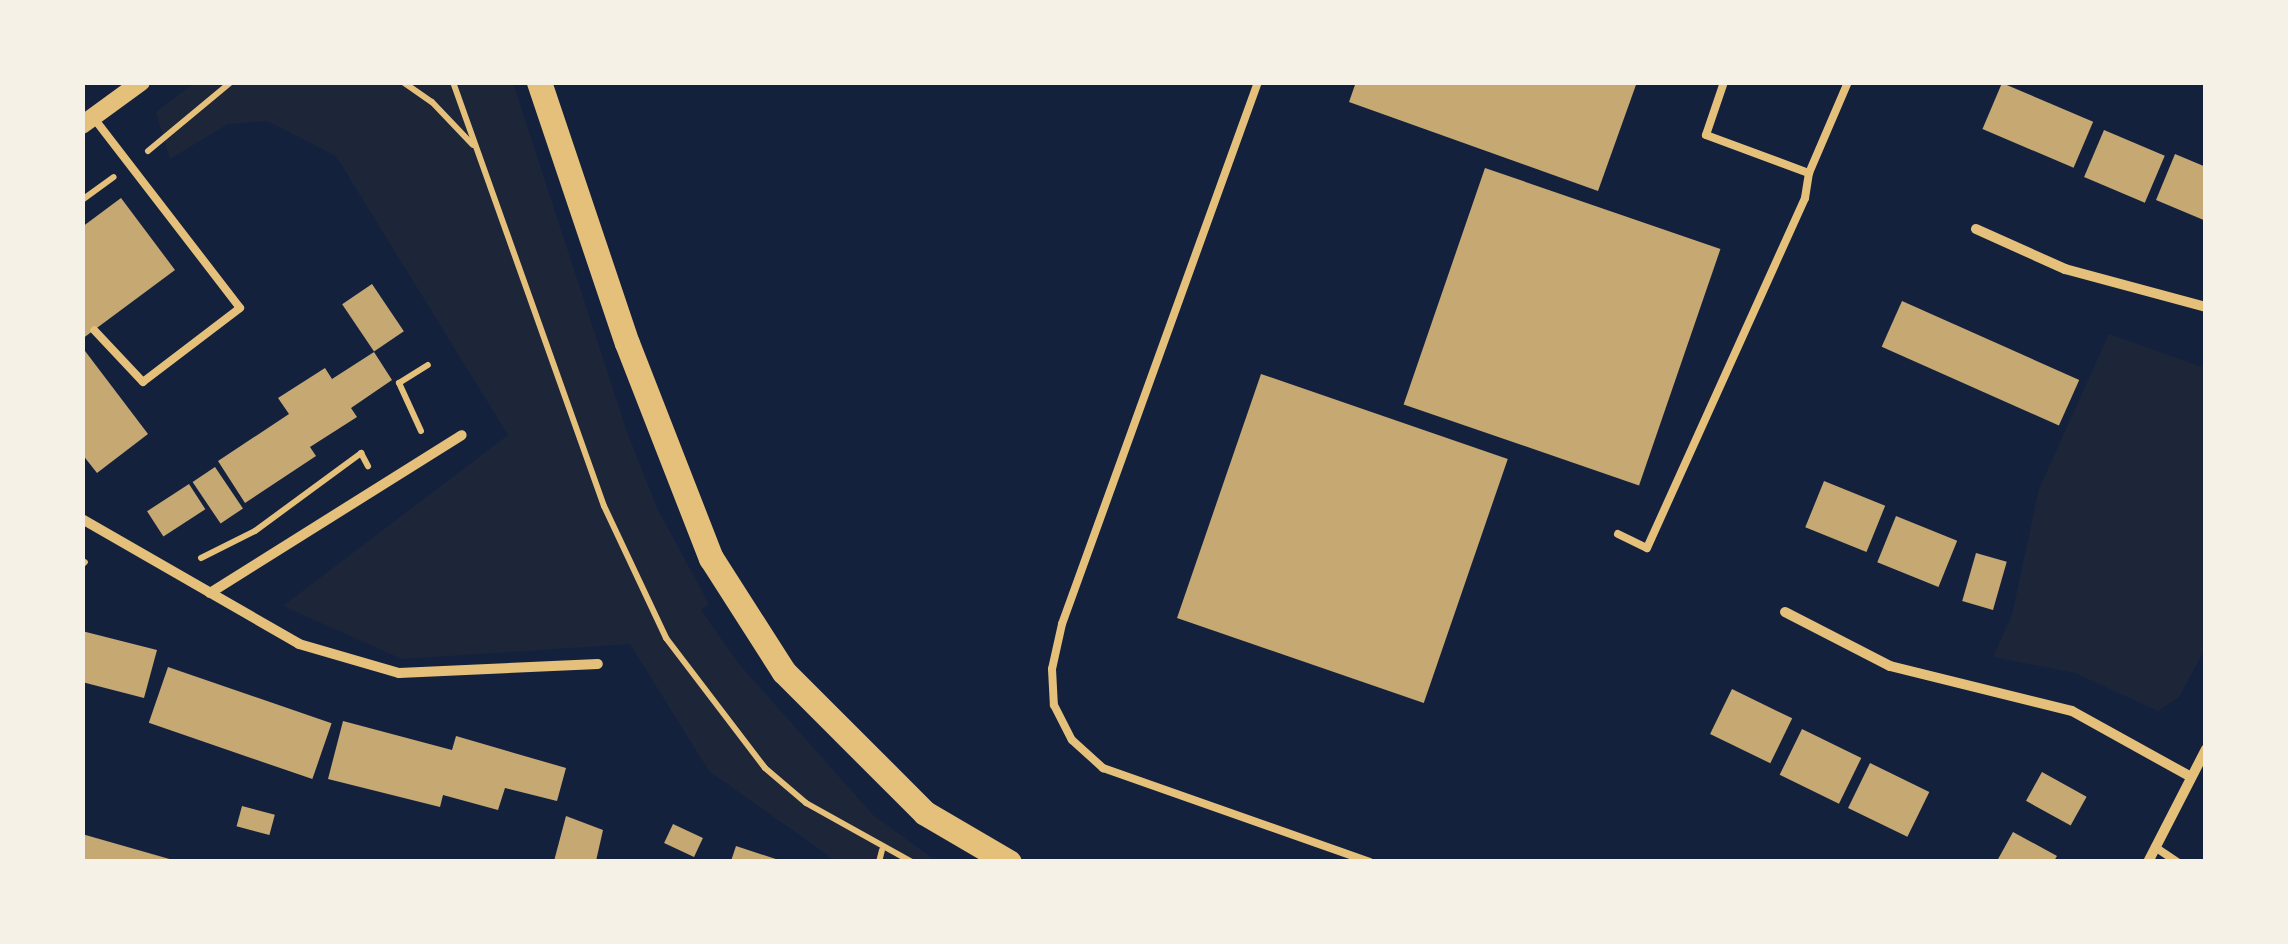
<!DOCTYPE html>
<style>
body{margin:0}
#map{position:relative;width:2288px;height:944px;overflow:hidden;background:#14213d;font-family:"Work Sans",sans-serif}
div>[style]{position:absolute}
.green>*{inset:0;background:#1d2539}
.building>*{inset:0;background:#c6a872;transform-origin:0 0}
.path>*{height:6px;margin:-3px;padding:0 3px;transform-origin:3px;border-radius:3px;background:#e5c07b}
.service>*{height:8px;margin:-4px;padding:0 4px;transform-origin:4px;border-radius:4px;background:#e5c07b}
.minor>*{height:10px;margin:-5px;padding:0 5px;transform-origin:5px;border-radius:5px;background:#e5c07b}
.tertiary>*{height:18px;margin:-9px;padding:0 9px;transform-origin:9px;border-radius:9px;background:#e5c07b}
.primary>*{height:25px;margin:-12.5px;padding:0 12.5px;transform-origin:12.5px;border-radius:12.5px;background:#e5c07b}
span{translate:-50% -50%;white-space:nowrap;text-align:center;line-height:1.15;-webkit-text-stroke:9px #f6f1e7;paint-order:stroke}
.frame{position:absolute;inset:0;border:85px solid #f6f1e7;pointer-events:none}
</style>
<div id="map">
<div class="green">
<i style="clip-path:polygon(194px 83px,513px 83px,627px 432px,657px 508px,709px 604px,701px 610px,738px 663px,873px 815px,936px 861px,836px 861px,709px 771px,630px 644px,402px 659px,283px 606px,508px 435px,336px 156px,267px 121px,228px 124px,170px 159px,156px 112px)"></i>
<i style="clip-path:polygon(2109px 334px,2205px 368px,2205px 649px,2179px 697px,2158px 711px,2075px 673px,1993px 657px,2012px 615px,2039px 489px)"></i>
</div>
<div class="building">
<i style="clip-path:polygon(1356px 82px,1637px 82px,1598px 191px,1349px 102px)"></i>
<i style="left:2002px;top:83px;width:99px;height:50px;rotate:23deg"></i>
<i style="left:2104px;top:130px;width:66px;height:51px;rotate:23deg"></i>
<i style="clip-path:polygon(2175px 154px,2206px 167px,2206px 221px,2156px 200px)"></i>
<i style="left:1485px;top:168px;width:249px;height:250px;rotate:19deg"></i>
<i style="clip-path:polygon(121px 198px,175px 270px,82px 339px,82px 227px)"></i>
<i style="left:372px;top:284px;width:57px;height:36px;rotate:56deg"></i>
<i style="left:1902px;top:301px;width:194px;height:50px;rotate:24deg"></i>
<i style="clip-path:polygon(82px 347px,148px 434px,97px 473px,82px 454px)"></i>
<i style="clip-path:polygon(374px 352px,392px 380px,351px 408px,357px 417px,310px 447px,316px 456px,245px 503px,218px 461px,289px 414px,278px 398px,325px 368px,332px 379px)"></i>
<i style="left:1261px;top:374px;width:261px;height:258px;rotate:19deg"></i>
<i style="left:215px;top:467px;width:50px;height:27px;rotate:56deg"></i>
<i style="left:1824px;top:481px;width:66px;height:50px;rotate:22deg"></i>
<i style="left:189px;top:484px;width:30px;height:50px;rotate:57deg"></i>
<i style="left:1896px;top:516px;width:66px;height:50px;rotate:22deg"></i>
<i style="left:1976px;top:553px;width:32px;height:50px;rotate:16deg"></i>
<i style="clip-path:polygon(82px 631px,157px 650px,144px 698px,82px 682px)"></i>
<i style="left:168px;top:667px;width:173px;height:59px;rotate:19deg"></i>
<i style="left:1732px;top:689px;width:67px;height:50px;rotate:26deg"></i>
<i style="clip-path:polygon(343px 721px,452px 750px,456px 736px,566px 768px,557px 801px,505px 788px,498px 810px,443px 795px,440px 807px,328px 779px)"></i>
<i style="left:1802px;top:729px;width:66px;height:51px;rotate:26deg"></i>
<i style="left:1870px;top:763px;width:66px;height:50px;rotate:26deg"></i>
<i style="left:2042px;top:772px;width:51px;height:33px;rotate:29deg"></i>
<i style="left:242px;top:806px;width:34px;height:21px;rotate:15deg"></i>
<i style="clip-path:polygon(566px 816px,603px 830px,596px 861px,554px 861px)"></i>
<i style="left:673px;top:824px;width:33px;height:21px;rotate:25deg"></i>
<i style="clip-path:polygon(2013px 832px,2057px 856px,2054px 861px,1997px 861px)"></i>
<i style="clip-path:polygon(82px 834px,173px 860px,172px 861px,82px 861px)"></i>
<i style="clip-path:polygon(736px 846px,782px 861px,731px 861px)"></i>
</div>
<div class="path">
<i style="left:403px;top:82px;width:35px;rotate:35deg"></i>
<i style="left:432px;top:102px;width:59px;rotate:46.4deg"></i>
<i style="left:453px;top:82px;width:450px;rotate:70.4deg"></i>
<i style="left:604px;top:506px;width:146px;rotate:64.8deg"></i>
<i style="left:666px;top:638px;width:163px;rotate:52.7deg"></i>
<i style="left:765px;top:768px;width:54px;rotate:40.5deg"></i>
<i style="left:806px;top:803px;width:121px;rotate:29.1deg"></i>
<i style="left:148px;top:151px;width:108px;rotate:-39.7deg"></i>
<i style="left:82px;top:200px;width:39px;rotate:-36deg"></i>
<i style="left:421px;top:431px;width:53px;rotate:-114.6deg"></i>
<i style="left:399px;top:383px;width:34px;rotate:-32deg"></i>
<i style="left:201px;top:558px;width:60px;rotate:-26.6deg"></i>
<i style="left:255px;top:531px;width:132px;rotate:-36.3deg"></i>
<i style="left:361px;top:453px;width:15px;rotate:62deg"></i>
<i style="left:82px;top:565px;width:4px;rotate:-45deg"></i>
<i style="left:879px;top:862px;width:12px;rotate:-76deg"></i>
</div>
<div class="service">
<i style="left:1258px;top:82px;width:576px;rotate:109.88deg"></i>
<i style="left:1062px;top:624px;width:46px;rotate:102.5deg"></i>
<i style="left:1052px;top:669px;width:36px;rotate:87deg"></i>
<i style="left:1054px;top:705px;width:39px;rotate:63deg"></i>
<i style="left:1072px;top:740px;width:42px;rotate:42.1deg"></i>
<i style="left:1103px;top:768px;width:283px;rotate:19.4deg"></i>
<i style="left:1724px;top:82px;width:56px;rotate:108.8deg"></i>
<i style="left:1706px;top:135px;width:110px;rotate:20.3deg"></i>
<i style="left:1809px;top:173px;width:99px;rotate:-66.8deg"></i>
<i style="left:93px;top:117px;width:241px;rotate:52.4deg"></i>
<i style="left:240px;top:308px;width:122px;rotate:142.7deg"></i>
<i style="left:143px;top:382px;width:71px;rotate:-133.3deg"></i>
<i style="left:1618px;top:534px;width:32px;rotate:26deg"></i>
<i style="left:1647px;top:548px;width:384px;rotate:-65.7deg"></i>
<i style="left:1805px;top:198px;width:25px;rotate:-81deg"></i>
<i style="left:2155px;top:847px;width:27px;rotate:34deg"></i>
</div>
<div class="minor">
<i style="left:1976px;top:229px;width:98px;rotate:24.2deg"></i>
<i style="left:2065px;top:269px;width:146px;rotate:15.1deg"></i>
<i style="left:82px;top:519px;width:250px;rotate:29.9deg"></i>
<i style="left:299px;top:644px;width:104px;rotate:16.2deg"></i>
<i style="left:399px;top:673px;width:199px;rotate:-2.6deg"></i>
<i style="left:210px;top:593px;width:297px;rotate:-32.1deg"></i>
<i style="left:1785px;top:612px;width:118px;rotate:27.2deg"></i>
<i style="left:1890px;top:666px;width:187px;rotate:13.9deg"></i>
<i style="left:2072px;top:711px;width:136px;rotate:29deg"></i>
<i style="left:2148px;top:862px;width:127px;rotate:-62.8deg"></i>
</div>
<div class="tertiary">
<i style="left:82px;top:125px;width:73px;rotate:-36.1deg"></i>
</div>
<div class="primary">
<i style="left:539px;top:82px;width:275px;rotate:71.4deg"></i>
<i style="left:627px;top:343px;width:231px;rotate:68.7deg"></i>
<i style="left:711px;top:558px;width:135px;rotate:57.4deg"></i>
<i style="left:784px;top:672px;width:199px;rotate:45deg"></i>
<i style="left:925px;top:813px;width:97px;rotate:30.3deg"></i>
</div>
<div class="frame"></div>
</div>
